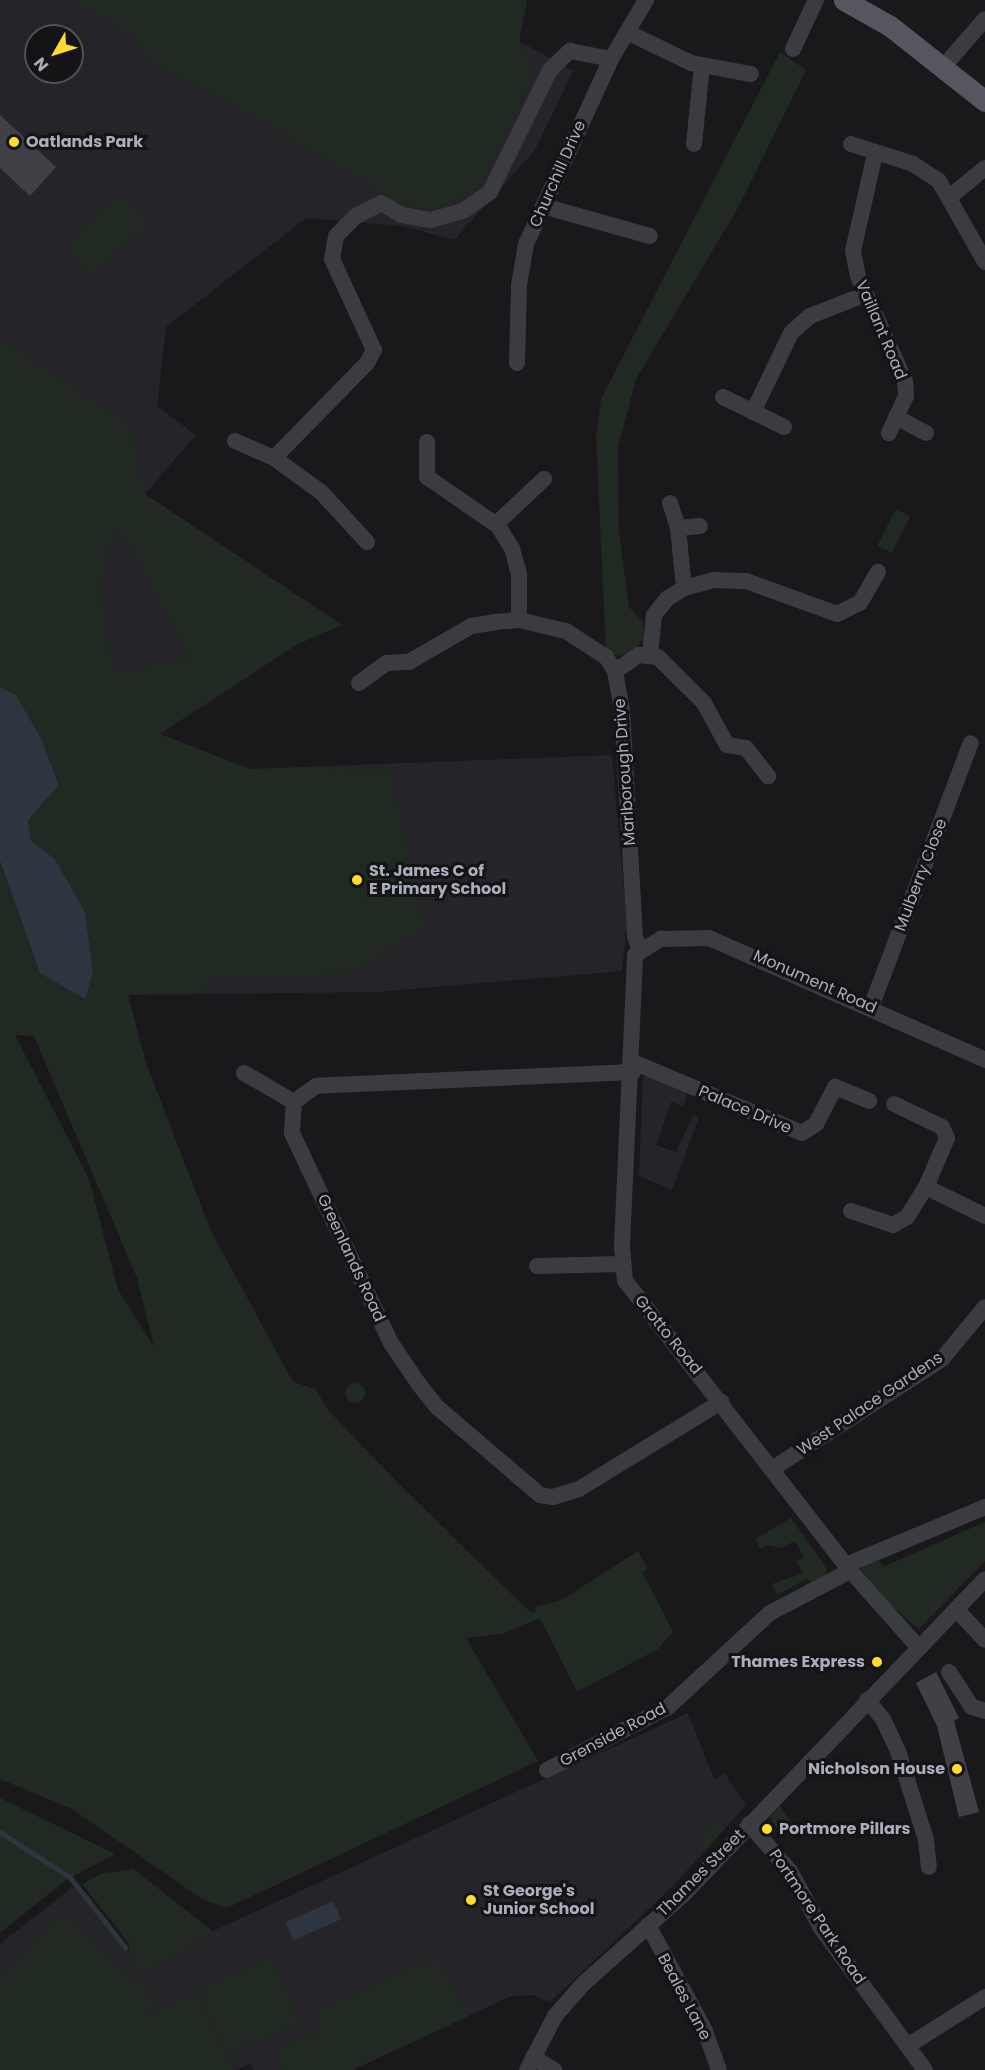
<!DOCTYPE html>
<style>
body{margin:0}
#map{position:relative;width:985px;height:2070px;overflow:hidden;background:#19191b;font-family:Poppins,sans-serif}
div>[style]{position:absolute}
.built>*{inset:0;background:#252428}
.green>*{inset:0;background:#202a23;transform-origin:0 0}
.round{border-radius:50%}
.water>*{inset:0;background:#2d3540;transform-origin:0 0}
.stream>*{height:4.5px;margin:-2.25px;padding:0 2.25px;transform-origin:2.25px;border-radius:2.25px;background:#2d3540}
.building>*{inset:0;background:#404046}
.minor>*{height:16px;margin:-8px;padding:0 8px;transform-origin:8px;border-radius:8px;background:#3b3b42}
.major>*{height:21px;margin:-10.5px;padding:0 10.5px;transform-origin:10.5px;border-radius:10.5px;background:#555660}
.dots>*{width:16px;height:16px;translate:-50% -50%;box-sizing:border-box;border:3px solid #141416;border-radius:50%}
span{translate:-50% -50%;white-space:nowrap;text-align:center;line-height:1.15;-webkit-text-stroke:6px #141416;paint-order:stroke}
.poi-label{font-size:16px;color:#aaadbc;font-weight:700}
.left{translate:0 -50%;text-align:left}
.right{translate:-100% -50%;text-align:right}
.street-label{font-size:16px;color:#aaadbc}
.north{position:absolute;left:24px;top:24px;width:60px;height:60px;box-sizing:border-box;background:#141416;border:2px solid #505158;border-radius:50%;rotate:231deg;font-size:16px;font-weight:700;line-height:24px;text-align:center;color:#aaadbc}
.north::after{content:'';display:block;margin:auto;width:21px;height:27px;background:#ffdb2d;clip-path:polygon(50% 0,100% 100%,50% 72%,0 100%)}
</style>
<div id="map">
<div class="built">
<i style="clip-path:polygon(evenodd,0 0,527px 0,519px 41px,573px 71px,535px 150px,454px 240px,403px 226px,306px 218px,166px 327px,157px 406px,196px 435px,145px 494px,254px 567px,192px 657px,48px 722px,0 688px,0 0,36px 36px,72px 36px,72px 72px,36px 72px,36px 36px)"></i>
<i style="clip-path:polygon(612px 755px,627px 923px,622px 971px,377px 992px,128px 995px,250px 769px)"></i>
<i style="clip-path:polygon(647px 1074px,688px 1090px,684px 1106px,671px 1102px,656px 1145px,676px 1152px,693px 1115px,699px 1117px,672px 1190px,639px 1176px,643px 1077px)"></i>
<i style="clip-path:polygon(688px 1713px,714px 1779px,725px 1774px,746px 1805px,674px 1885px,550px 2002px,533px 1995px,511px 1996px,352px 2070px,254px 2070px,251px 2064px,235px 2070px,0 2070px,0 1944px,74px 1886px,146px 1974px,213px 1931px)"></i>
</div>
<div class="green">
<i style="clip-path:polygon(71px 0,527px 0,519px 41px,534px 76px,483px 182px,454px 201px,427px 210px,403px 204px,207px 89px,154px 64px,133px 36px)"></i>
<i style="clip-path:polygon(780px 52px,806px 70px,739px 206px,636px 379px,618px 447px,619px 532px,629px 607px,643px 622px,644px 639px,632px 652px,620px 656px,606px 652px,596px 436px,601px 399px)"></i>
<i style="left:121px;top:194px;width:40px;height:76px;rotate:48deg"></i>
<i style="clip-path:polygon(evenodd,0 338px,130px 427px,145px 494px,342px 625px,296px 645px,160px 734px,250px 769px,390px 770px,425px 929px,345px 974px,215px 976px,202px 992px,128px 995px,146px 1063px,211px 1231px,293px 1382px,315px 1389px,329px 1411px,396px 1481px,530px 1612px,537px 1613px,534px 1607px,560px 1601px,638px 1551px,647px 1568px,643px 1573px,673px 1632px,658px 1649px,577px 1692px,540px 1618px,502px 1634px,466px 1638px,538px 1761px,227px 1908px,202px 1899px,72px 1809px,0 1779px,0 861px,40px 973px,93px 972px,85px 912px,55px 859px,31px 841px,28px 820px,59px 785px,41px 738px,16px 695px,0 687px,0 338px,116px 524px,191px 657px,114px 674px,99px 587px,116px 524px,0 338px,15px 1035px,34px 1036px,137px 1278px,154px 1347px,118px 1290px,89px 1179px,15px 1035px)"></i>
<i style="left:896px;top:509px;width:16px;height:41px;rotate:27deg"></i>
<i class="round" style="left:345px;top:1383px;width:20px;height:20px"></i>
<i style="clip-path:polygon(791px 1518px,827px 1569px,825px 1577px,813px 1584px,807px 1579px,777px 1595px,772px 1584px,803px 1573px,797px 1562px,804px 1557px,795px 1541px,781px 1548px,767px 1545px,760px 1549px,755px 1539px)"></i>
<i style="clip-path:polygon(985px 1522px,985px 1561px,919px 1629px,884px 1599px,858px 1565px,877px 1557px,883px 1567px)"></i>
<i style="clip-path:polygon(0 1798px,115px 1854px,66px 1880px,0 1933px)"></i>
<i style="clip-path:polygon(780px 1806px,794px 1826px,782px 1837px,770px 1817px)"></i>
<i style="clip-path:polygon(717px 1820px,725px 1829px,703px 1853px,699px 1834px)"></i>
<i style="clip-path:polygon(133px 1869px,213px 1931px,146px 1974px,129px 1957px,129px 1943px,82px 1884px,101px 1874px)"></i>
<i style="clip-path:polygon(63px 1913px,158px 2002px,143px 2020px,195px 1991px,232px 2070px,0 2070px,0 1980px)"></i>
<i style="left:270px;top:1958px;width:70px;height:78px;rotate:66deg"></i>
<i style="clip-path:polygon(436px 1959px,467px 2017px,352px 2070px,283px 2070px,275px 2053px,323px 2030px,314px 2012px)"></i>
</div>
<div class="water">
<i style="clip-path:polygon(0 687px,16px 695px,41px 738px,59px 785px,28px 820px,31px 841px,55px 859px,85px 912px,93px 972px,85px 999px,40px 973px,0 861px)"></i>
<i style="left:333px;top:1901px;width:20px;height:52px;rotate:66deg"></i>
</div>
<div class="stream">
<i style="left:0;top:1832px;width:83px;rotate:32.7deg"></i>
<i style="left:70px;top:1877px;width:90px;rotate:51.7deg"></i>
</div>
<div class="building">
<i style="clip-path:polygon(0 115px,56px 167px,30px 196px,0 168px)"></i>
<i style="clip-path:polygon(936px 1672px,959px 1718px,954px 1721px,979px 1812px,959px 1817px,937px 1726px,916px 1683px)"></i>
</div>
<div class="minor">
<i style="left:629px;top:33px;width:69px;rotate:25.8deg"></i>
<i style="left:691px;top:63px;width:61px;rotate:10.4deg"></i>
<i style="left:793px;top:49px;width:54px;rotate:-64.9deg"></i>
<i style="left:944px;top:66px;width:62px;rotate:-48.9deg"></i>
<i style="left:694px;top:144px;width:79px;rotate:-84.2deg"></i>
<i style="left:851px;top:144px;width:65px;rotate:17.9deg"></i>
<i style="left:913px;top:164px;width:31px;rotate:33deg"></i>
<i style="left:939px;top:181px;width:93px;rotate:60.4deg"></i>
<i style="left:875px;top:154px;width:99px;rotate:102.8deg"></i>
<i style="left:853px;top:251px;width:25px;rotate:79deg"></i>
<i style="left:858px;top:276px;width:115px;rotate:65.9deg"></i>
<i style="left:905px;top:381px;width:15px;rotate:86deg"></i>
<i style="left:906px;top:396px;width:41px;rotate:114.7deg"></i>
<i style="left:951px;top:196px;width:44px;rotate:-39.5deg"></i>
<i style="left:543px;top:206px;width:111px;rotate:15.7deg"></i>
<i style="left:517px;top:363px;width:78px;rotate:-88.5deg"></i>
<i style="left:519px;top:285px;width:42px;rotate:-80.3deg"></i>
<i style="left:526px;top:244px;width:204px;rotate:-65.3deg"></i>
<i style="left:611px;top:59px;width:69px;rotate:-59.3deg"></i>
<i style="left:723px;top:397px;width:68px;rotate:26.2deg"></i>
<i style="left:753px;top:412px;width:88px;rotate:-64.3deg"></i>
<i style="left:791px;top:333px;width:25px;rotate:-42deg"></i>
<i style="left:810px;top:316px;width:60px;rotate:-21.4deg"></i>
<i style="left:896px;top:417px;width:34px;rotate:28deg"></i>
<i style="left:235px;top:441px;width:43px;rotate:23.6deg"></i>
<i style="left:274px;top:458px;width:133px;rotate:-45.6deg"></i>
<i style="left:367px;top:363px;width:15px;rotate:-62deg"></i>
<i style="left:374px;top:350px;width:100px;rotate:-114.8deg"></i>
<i style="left:332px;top:259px;width:23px;rotate:-80deg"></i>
<i style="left:336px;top:236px;width:28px;rotate:-45deg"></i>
<i style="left:356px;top:216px;width:28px;rotate:-27deg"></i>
<i style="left:381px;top:203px;width:24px;rotate:30deg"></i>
<i style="left:402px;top:215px;width:29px;rotate:10deg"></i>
<i style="left:431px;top:220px;width:33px;rotate:-16deg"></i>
<i style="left:463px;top:211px;width:33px;rotate:-35deg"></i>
<i style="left:490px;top:192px;width:136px;rotate:-63.8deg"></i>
<i style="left:550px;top:70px;width:28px;rotate:-44deg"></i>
<i style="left:570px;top:51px;width:42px;rotate:11deg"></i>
<i style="left:427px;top:442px;width:35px;rotate:90deg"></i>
<i style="left:427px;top:477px;width:86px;rotate:34.6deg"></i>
<i style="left:498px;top:526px;width:26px;rotate:58deg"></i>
<i style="left:512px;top:548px;width:28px;rotate:75deg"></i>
<i style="left:519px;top:575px;width:45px;rotate:90deg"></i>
<i style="left:274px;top:458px;width:58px;rotate:35.9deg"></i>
<i style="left:321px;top:492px;width:68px;rotate:47.4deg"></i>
<i style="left:670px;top:503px;width:26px;rotate:72deg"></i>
<i style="left:496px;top:524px;width:66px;rotate:-43.2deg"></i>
<i style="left:684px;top:588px;width:60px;rotate:-95.7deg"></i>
<i style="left:678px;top:528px;width:22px;rotate:-5deg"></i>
<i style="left:650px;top:655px;width:40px;rotate:-84.3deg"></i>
<i style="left:654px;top:615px;width:22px;rotate:-51deg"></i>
<i style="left:668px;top:598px;width:19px;rotate:-32deg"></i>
<i style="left:684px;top:588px;width:30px;rotate:-15deg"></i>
<i style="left:713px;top:580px;width:33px;rotate:2deg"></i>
<i style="left:746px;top:581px;width:97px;rotate:19.9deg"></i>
<i style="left:837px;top:614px;width:25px;rotate:-26deg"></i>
<i style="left:860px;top:603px;width:36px;rotate:-60deg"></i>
<i style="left:615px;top:671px;width:29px;rotate:-34deg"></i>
<i style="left:639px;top:655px;width:19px;rotate:6deg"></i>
<i style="left:658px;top:657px;width:65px;rotate:45deg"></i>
<i style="left:704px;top:703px;width:48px;rotate:61.3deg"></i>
<i style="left:727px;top:745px;width:19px;rotate:9deg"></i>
<i style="left:746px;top:748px;width:36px;rotate:52deg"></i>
<i style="left:359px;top:683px;width:34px;rotate:-36deg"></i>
<i style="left:387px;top:663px;width:22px;rotate:-3deg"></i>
<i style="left:409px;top:662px;width:72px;rotate:-30.1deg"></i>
<i style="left:471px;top:626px;width:24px;rotate:-9deg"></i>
<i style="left:495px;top:622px;width:24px;rotate:-5deg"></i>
<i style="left:519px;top:620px;width:48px;rotate:13.2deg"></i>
<i style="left:566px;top:631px;width:48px;rotate:33deg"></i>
<i style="left:606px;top:657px;width:17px;rotate:57deg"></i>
<i style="left:615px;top:671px;width:40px;rotate:80deg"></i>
<i style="left:622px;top:710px;width:227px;rotate:86.7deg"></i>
<i style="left:635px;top:937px;width:14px;rotate:69deg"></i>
<i style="left:871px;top:1007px;width:282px;rotate:-69.3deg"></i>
<i style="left:633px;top:1062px;width:183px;rotate:22.8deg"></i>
<i style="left:802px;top:1133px;width:17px;rotate:-33deg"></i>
<i style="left:816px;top:1124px;width:42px;rotate:-62.8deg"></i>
<i style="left:835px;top:1087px;width:37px;rotate:22deg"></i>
<i style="left:633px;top:1072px;width:317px;rotate:177.5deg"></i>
<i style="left:316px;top:1086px;width:27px;rotate:144deg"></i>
<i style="left:294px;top:1102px;width:31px;rotate:94deg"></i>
<i style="left:292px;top:1133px;width:232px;rotate:64.8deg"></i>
<i style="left:391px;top:1343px;width:48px;rotate:56deg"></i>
<i style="left:418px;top:1383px;width:31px;rotate:52deg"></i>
<i style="left:437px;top:1407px;width:135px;rotate:40.5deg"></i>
<i style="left:540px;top:1495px;width:13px;rotate:9deg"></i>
<i style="left:553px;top:1497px;width:27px;rotate:-17deg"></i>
<i style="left:579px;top:1489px;width:167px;rotate:-31.5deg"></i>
<i style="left:244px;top:1073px;width:58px;rotate:30.1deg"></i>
<i style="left:926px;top:1187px;width:66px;rotate:26.2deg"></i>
<i style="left:851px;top:1211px;width:44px;rotate:18.4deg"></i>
<i style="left:893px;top:1225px;width:16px;rotate:-30deg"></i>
<i style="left:907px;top:1217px;width:36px;rotate:-58deg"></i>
<i style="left:926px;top:1187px;width:53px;rotate:-66.8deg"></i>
<i style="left:947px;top:1138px;width:12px;rotate:-114deg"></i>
<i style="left:942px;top:1127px;width:53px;rotate:-154.4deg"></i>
<i style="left:537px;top:1266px;width:85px;rotate:-1.3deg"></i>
<i style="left:772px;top:1469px;width:202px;rotate:-32.9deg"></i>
<i style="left:942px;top:1359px;width:67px;rotate:-50.4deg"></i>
<i style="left:846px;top:1565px;width:151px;rotate:-22.6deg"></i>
<i style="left:956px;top:1609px;width:42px;rotate:46.9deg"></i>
<i style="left:919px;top:1648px;width:107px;rotate:-131.6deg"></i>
<i style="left:848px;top:1568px;width:363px;rotate:-127.8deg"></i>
<i style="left:625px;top:1281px;width:36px;rotate:-95deg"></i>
<i style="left:622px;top:1245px;width:290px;rotate:-87.4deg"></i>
<i style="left:635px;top:955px;width:31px;rotate:-32deg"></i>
<i style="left:661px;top:939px;width:48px;rotate:-1.2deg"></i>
<i style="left:709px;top:938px;width:302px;rotate:23.8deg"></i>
<i style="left:949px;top:1672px;width:42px;rotate:56.7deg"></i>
<i style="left:972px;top:1707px;width:14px;rotate:17deg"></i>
<i style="left:867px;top:1700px;width:25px;rotate:50deg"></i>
<i style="left:883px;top:1719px;width:35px;rotate:65deg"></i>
<i style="left:898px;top:1751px;width:93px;rotate:72.5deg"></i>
<i style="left:926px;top:1840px;width:27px;rotate:84deg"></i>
<i style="left:547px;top:1770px;width:136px;rotate:-27.5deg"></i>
<i style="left:668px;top:1707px;width:139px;rotate:-42.7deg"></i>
<i style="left:770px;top:1613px;width:90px;rotate:-27.7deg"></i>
<i style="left:749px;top:1824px;width:62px;rotate:48.9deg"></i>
<i style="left:790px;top:1871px;width:65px;rotate:61.5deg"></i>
<i style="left:821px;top:1928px;width:176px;rotate:53.8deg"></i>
<i style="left:648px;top:1925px;width:120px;rotate:61.7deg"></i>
<i style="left:705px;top:2031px;width:41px;rotate:70.3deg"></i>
<i style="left:909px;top:2045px;width:90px;rotate:-32.3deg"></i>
<i style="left:533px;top:2057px;width:25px;rotate:32deg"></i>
<i style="left:527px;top:2070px;width:61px;rotate:-62.6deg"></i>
<i style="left:555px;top:2016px;width:43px;rotate:-48.8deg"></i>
<i style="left:583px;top:1984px;width:137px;rotate:-41.7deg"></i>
<i style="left:685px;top:1893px;width:434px;rotate:-46.3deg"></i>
</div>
<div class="major">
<i style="left:844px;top:0;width:53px;rotate:29.5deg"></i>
<i style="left:890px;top:26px;width:121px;rotate:38.3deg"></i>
</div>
<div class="dots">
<i style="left:14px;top:142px;background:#ffdb2d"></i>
<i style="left:357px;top:880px;background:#ffdb2d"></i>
<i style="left:877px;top:1662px;background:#ffdb2d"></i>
<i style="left:957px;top:1769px;background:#ffdb2d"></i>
<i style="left:767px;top:1829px;background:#ffdb2d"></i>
<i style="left:471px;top:1900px;background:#ffdb2d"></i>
</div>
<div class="poi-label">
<span class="left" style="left:26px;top:142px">Oatlands Park</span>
<span class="left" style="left:369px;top:880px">St. James C of<br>E Primary School</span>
<span class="right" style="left:865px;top:1662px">Thames Express</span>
<span class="right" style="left:945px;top:1769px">Nicholson House</span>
<span class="left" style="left:779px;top:1829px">Portmore Pillars</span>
<span class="left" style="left:483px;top:1900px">St George's<br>Junior School</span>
</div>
<div class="street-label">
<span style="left:558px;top:174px;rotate:-66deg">Churchill Drive</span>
<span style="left:881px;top:330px;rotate:67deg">Vaillant Road</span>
<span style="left:625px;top:772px;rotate:-94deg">Marlborough Drive</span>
<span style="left:921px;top:875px;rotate:-69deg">Mulberry Close</span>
<span style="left:815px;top:982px;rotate:24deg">Monument Road</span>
<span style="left:745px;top:1110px;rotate:23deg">Palace Drive</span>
<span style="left:351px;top:1258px;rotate:65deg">Greenlands Road</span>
<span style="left:668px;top:1335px;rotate:51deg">Grotto Road</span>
<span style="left:870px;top:1404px;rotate:-34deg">West Palace Gardens</span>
<span style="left:613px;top:1735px;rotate:-28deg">Grenside Road</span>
<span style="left:701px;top:1873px;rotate:-45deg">Thames Street</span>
<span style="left:817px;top:1917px;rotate:56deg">Portmore Park Road</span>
<span style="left:684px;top:1997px;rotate:62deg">Beales Lane</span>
</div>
<div class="north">N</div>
</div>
